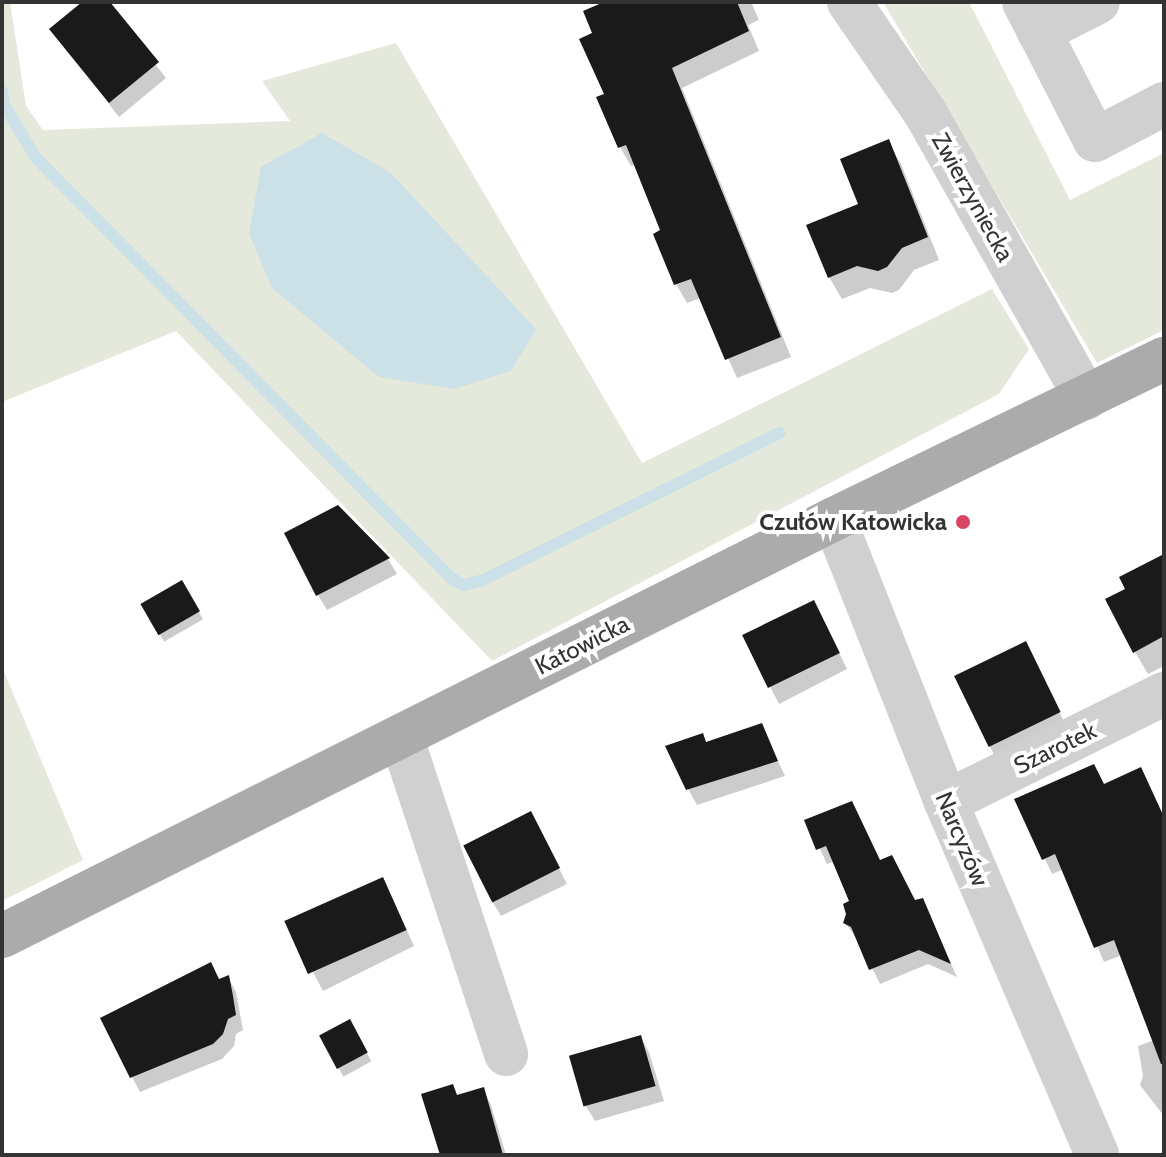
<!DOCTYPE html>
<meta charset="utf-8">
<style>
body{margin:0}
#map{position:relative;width:1166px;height:1157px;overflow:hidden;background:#fff;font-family:Cabin,sans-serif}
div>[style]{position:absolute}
.green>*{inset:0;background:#e4e9dc}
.water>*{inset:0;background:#cbe0e7}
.shadow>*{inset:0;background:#0003;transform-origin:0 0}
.stream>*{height:12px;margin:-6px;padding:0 6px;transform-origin:6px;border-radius:6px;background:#cbe0e7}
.building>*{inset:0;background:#1a1a1a;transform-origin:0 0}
.minor>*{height:44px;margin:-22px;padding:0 22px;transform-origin:22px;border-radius:22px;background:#d0d0d0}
.major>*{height:44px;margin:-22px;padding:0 22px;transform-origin:22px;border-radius:22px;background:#ababab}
.dots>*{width:22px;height:22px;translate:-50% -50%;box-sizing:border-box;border:4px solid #fff;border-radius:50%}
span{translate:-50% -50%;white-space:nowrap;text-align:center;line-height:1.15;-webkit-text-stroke:8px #fff;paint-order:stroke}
.street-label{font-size:24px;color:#333}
.poi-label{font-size:24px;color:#333;font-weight:700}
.right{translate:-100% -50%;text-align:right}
.frame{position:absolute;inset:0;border:4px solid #333;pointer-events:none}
</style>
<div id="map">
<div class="green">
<i style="clip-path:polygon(2px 2px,10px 2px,26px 106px,43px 130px,290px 121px,262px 81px,396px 43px,642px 463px,992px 289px,1029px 349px,999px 394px,492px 661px,176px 331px,2px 402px)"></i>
<i style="clip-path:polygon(883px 2px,969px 2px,1070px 200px,1164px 153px,1164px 330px,1097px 363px)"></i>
<i style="clip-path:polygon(2px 667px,83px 860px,2px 901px)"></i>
</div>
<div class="water">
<i style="clip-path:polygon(322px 133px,391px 173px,536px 329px,511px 371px,454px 389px,379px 377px,272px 288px,249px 233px,261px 167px)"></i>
</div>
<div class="shadow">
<i style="clip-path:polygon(85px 2px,107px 2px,166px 78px,119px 117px,51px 29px)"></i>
<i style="clip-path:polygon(609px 2px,751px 2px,759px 20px,748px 25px,759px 51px,682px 88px,791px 357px,737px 378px,701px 298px,687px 303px,676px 284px,663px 231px,636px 165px,631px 166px,620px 147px,599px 98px,607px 95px,595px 34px)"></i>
<i style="clip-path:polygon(888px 142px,901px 164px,939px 260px,914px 270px,899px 290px,892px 293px,870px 288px,842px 299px,829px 277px)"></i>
<i style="clip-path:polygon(338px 507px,388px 559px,397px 574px,327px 610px,318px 595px)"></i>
<i style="clip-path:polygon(1164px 557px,1164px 666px,1148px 674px,1135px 652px,1127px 590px)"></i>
<i style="left:182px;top:583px;width:42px;height:45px;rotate:60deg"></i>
<i style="clip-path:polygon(822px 617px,847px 669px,779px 704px,744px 636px)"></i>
<i style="clip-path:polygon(1033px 658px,1067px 728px,998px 762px,990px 747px)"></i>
<i style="clip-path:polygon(761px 726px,785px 776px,697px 805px,688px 789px,707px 744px)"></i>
<i style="clip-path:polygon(1104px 786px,1164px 818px,1164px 1116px,1140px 1085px,1143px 1076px,1138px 1046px,1154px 1040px,1122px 955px,1104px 962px,1064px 869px,1052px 874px,1017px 800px)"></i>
<i style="clip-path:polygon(807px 821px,880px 862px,915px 902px,922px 900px,957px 977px,928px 964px,880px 984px,859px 941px,845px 923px,852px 902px,835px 861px,827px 864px)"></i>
<i style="clip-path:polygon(539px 829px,567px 884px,501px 916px,492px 901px)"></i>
<i style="clip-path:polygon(391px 895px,414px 946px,323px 991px,289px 927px)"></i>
<i style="clip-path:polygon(228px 977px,236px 992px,243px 1030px,236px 1034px,234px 1046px,222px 1059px,140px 1092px,132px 1077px)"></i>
<i style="left:349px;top:1021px;width:46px;height:32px;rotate:61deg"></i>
<i style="clip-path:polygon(640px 1037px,649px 1052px,664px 1101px,595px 1121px,586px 1106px,572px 1057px)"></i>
<i style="clip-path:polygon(452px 1086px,458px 1097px,483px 1089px,491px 1105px,506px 1155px,442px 1155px)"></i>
</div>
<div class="stream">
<i style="left:2px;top:91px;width:14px;rotate:82deg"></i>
<i style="left:4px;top:105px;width:63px;rotate:58.6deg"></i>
<i style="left:37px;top:159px;width:589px;rotate:45.34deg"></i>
<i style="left:451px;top:578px;width:14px;rotate:30deg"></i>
<i style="left:463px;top:585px;width:18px;rotate:-13deg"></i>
<i style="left:481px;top:581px;width:333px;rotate:-26.4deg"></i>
</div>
<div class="building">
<i style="clip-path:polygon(82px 2px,110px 2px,159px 62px,109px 103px,49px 29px)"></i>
<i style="clip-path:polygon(604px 2px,737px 2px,749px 31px,672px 68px,781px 337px,725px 360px,691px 279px,674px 285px,653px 234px,660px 230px,626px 145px,618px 148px,596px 97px,604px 94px,579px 39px,592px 33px,583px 11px)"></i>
<i style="clip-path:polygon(889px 139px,928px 237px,902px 248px,887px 267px,878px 271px,857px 266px,828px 278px,806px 225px,858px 204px,840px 159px)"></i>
<i style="clip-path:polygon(338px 505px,390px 558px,316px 596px,284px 533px)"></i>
<i style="clip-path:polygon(1164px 554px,1164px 636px,1133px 653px,1105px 599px,1125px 589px,1119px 577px)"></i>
<i style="left:182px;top:580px;width:36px;height:48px;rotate:60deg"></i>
<i style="left:814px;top:600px;width:59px;height:80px;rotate:64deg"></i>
<i style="left:1026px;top:641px;width:79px;height:80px;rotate:64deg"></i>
<i style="clip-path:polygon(762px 723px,778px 761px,686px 790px,665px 746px,703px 733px,706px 742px)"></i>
<i style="clip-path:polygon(1094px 764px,1104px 784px,1141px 767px,1164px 817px,1164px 1064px,1161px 1064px,1114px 940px,1094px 948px,1055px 854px,1042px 860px,1014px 799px)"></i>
<i style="clip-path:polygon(852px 801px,880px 860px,892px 855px,915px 900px,923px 898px,951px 964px,919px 950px,869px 970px,851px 927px,843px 923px,846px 914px,843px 904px,849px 901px,826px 846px,816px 850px,804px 820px)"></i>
<i style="left:531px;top:811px;width:64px;height:76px;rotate:63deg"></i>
<i style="left:383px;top:877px;width:58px;height:108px;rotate:66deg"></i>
<i style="clip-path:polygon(211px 962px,219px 979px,229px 975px,233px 996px,236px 1015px,228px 1019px,223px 1034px,213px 1044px,130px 1078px,100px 1018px)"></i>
<i style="left:350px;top:1019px;width:38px;height:35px;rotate:62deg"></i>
<i style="left:641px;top:1035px;width:53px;height:75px;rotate:74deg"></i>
<i style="clip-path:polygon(453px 1084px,457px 1095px,484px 1087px,503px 1155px,440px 1155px,421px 1094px)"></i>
</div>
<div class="minor">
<i style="left:849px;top:2px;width:136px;rotate:55.5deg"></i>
<i style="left:926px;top:114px;width:326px;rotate:60.6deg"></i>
<i style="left:1024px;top:2px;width:155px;rotate:62.8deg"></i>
<i style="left:1095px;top:140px;width:78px;rotate:-27.6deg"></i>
<i style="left:1039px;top:32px;width:66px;rotate:-27deg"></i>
<i style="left:834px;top:519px;width:304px;rotate:68.4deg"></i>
<i style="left:946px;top:802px;width:384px;rotate:66.8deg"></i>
<i style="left:401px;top:736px;width:335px;rotate:71.7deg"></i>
<i style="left:946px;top:802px;width:243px;rotate:-26.4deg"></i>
</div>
<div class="major">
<i style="left:2px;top:936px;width:931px;rotate:-26.62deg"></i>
<i style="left:834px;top:519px;width:367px;rotate:-25.9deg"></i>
</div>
<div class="dots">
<i style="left:963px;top:522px;background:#d94560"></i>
</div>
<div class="street-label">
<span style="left:973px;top:197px;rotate:61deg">Zwierzyniecka</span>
<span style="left:582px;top:645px;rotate:-27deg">Katowicka</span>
<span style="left:1055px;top:748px;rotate:-26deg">Szarotek</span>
<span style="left:962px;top:839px;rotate:67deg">Narcyzów</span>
</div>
<div class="poi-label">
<span class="right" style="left:947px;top:522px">Czułów Katowicka</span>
</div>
<div class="frame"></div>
</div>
